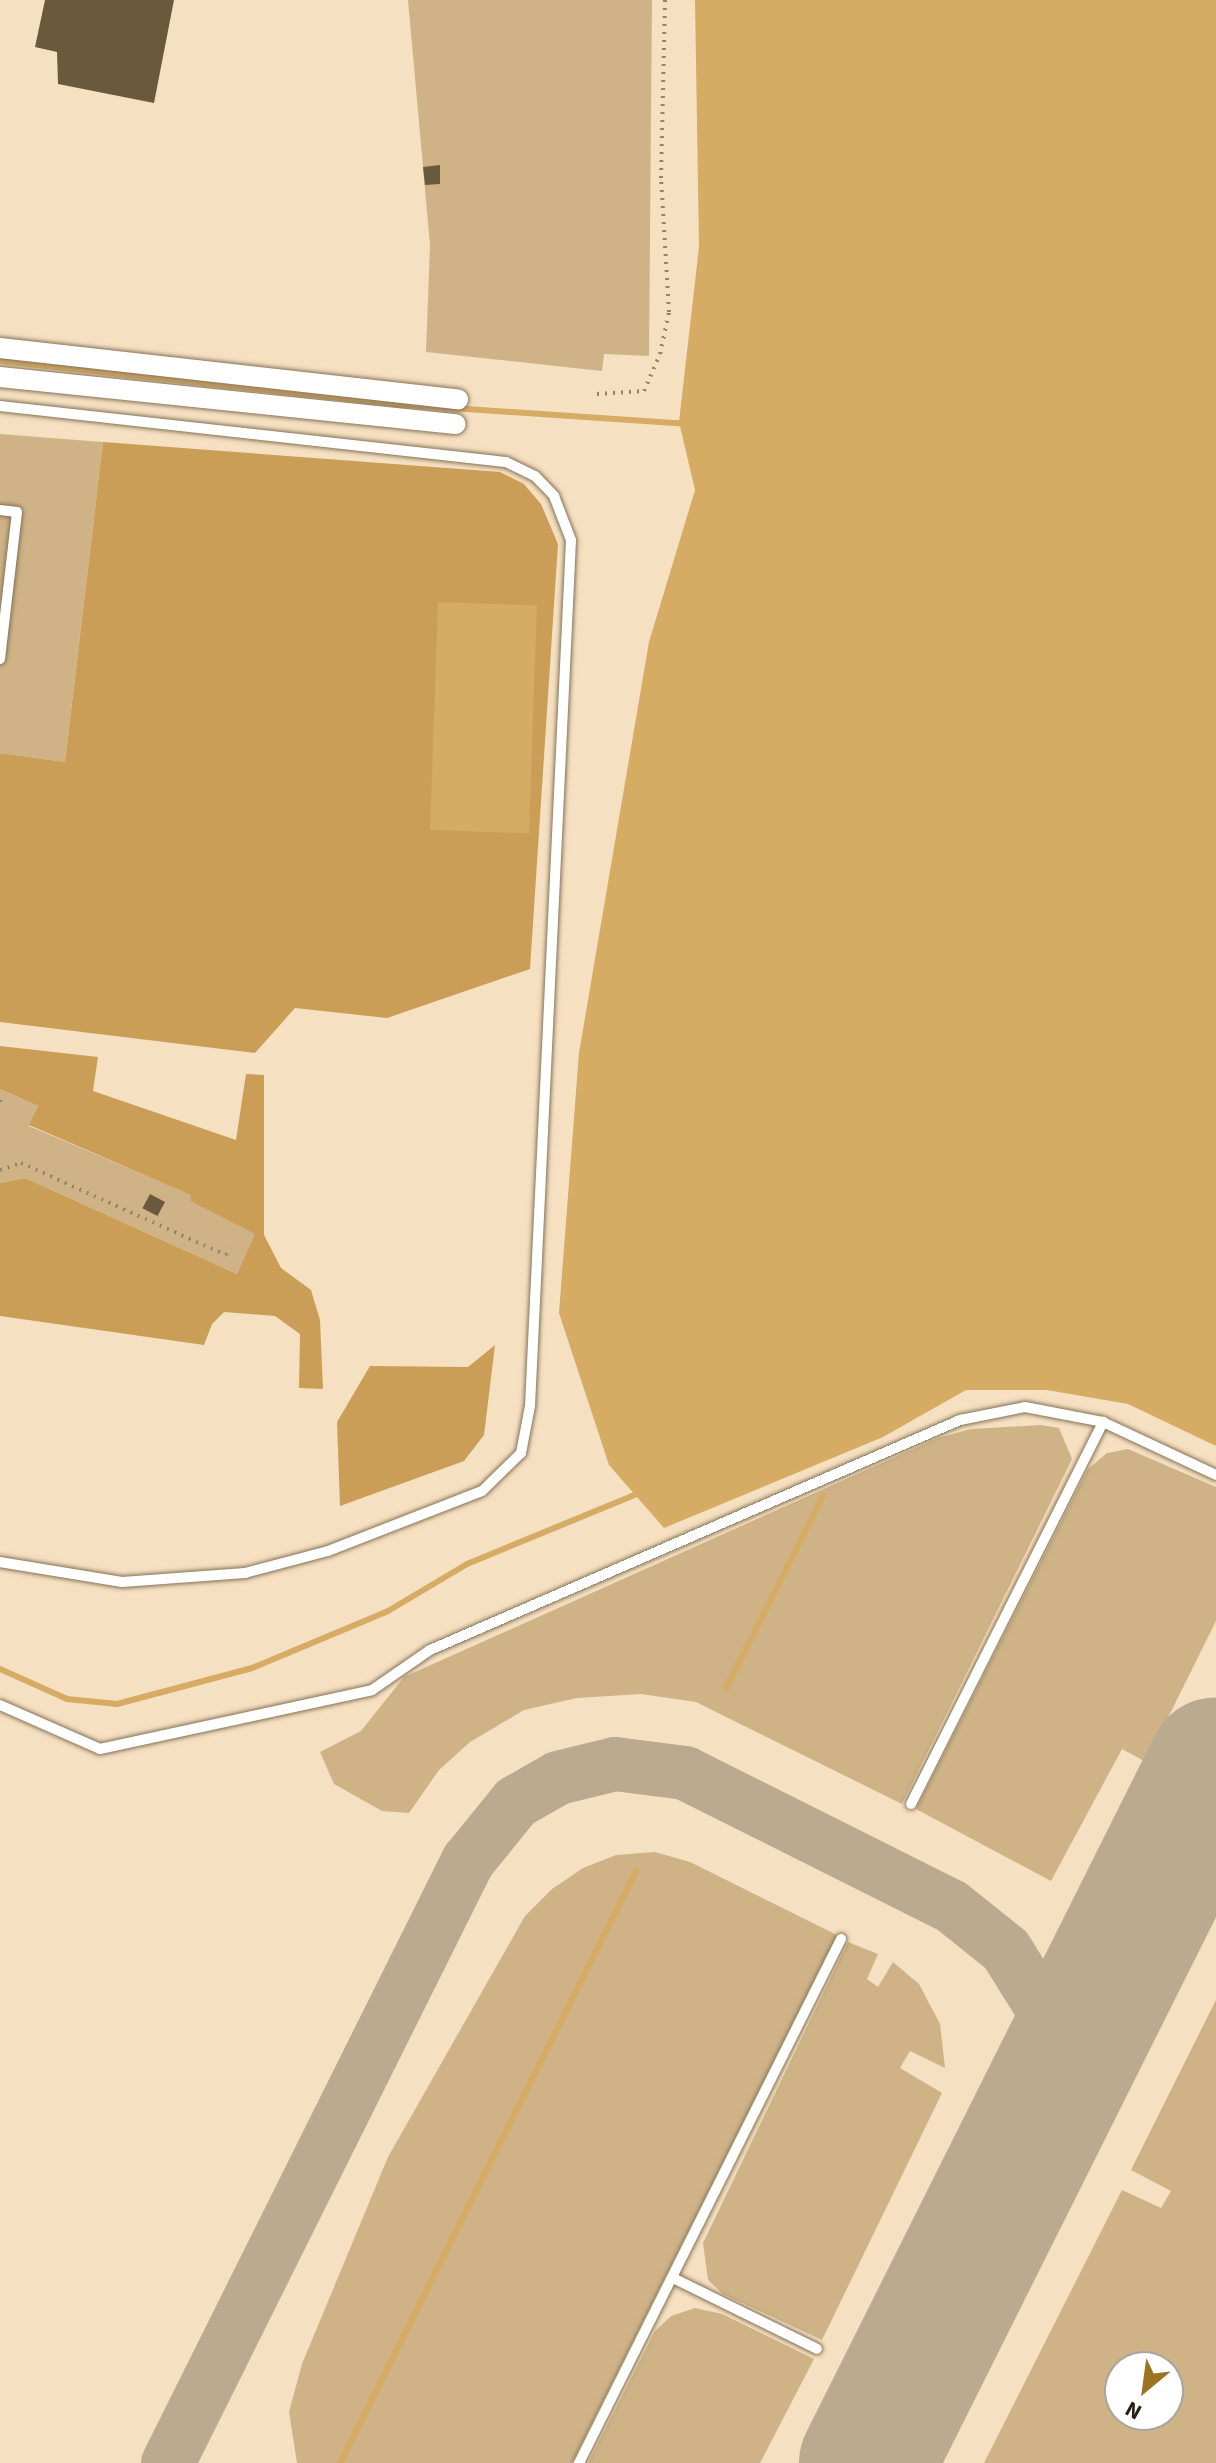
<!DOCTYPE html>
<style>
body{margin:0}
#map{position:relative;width:1216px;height:2463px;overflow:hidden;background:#f5e0c1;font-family:"Source Sans 3",sans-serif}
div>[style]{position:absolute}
.green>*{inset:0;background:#cfb387}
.forest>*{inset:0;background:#ca9e57}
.water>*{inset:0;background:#d6ab63;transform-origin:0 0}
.stream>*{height:6px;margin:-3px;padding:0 3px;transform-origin:3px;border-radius:3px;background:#d6ab63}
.taxiway>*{height:54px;margin:-27px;padding:0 27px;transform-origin:27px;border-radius:27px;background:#bcaa90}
.runway>*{height:136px;margin:-68px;padding:0 68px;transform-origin:68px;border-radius:68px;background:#bcaa90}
.building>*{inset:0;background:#6b593d;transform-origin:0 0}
.path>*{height:4px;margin-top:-2px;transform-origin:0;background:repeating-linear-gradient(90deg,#93846e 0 2px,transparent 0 8px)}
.roads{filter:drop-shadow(0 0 2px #867356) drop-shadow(0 0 2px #867356)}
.lane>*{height:10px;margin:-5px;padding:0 5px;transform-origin:5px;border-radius:5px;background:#fff}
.street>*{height:20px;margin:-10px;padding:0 10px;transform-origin:10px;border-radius:10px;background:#fff}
span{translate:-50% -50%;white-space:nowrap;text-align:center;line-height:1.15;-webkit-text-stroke:8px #fff;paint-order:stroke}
.north{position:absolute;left:1104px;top:2351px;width:80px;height:80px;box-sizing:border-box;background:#fff;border:2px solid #a8a5a0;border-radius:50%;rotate:209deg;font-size:22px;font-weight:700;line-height:32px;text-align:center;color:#251e12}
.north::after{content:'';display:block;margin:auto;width:28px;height:36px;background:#9d7221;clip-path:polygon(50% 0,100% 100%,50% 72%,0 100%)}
</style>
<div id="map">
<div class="green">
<i style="clip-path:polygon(408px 0,652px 0,649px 356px,604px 354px,602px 371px,426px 352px,430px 245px)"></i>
<i style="clip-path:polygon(0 434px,103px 442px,65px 762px,0 753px)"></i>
<i style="clip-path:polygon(0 1089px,38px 1106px,29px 1126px,192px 1195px,190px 1201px,256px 1234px,237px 1274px,25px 1178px,0 1183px)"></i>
<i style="clip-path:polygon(1041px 1425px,1059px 1428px,1072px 1459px,902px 1804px,696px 1702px,641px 1694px,577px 1698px,524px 1710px,470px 1742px,439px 1770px,409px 1813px,382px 1811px,334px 1784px,320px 1752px,361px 1731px,404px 1677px,938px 1438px,971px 1429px)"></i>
<i style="clip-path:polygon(1128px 1449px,1216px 1487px,1216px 1621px,1146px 1762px,1122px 1749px,1051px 1881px,916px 1809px,1088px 1469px,1107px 1453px)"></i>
<i style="clip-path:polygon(655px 1852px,690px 1862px,837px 1935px,572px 2463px,297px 2463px,289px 2412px,302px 2364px,388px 2157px,525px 1916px,552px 1889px,583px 1868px,616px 1855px)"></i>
<i style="clip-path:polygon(848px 1942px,878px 1954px,867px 1979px,878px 1987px,893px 1962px,919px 1984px,940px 2024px,945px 2068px,910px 2051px,900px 2068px,942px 2093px,822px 2340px,723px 2294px,708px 2280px,703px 2243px)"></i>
<i style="clip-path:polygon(evenodd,1216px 2000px,1216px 2463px,984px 2463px,1122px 2190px,1161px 2208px,1171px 2191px,1131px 2170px,1216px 2000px,1120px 2367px,1168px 2367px,1168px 2415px,1120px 2415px,1120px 2367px)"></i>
<i style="clip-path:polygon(695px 2308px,722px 2314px,814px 2359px,760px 2463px,588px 2463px,655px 2331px,671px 2316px)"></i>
</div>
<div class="forest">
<i style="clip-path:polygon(103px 442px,500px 472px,524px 484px,541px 504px,558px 544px,530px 969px,387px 1018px,295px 1008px,255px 1053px,0 1022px,0 753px,65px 762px)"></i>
<i style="clip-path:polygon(0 1046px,98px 1057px,93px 1091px,236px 1140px,246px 1074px,264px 1075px,264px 1235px,281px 1268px,311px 1290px,320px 1320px,323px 1389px,299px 1388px,300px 1334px,275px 1316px,224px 1312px,212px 1324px,204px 1345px,0 1316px,0 1183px,25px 1178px,237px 1274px,255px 1234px,190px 1201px,191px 1195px,29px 1125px,38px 1106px,0 1089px)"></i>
<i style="clip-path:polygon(495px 1345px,484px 1435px,464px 1461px,340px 1506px,337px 1422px,370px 1366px,468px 1367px)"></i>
</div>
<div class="water">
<i style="clip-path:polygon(695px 0,1216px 0,1216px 1446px,1128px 1404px,1047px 1390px,966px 1390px,883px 1437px,664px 1528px,609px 1465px,559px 1313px,579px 1053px,649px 642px,695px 490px,679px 422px,699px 247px)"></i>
<i style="left:438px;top:602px;width:99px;height:228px;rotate:2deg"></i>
</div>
<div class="stream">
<i style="left:0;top:361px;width:396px;rotate:6.2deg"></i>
<i style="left:394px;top:404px;width:292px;rotate:3.9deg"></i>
<i style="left:0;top:1669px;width:73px;rotate:24.1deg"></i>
<i style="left:67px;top:1699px;width:50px;rotate:5.7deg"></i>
<i style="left:117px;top:1704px;width:140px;rotate:-14.9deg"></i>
<i style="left:252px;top:1668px;width:147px;rotate:-22.7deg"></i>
<i style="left:388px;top:1611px;width:92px;rotate:-30.7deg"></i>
<i style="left:467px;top:1564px;width:189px;rotate:-22.4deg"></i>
<i style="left:726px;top:1688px;width:215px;rotate:-63.2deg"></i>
<i style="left:340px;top:2463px;width:662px;rotate:-63.43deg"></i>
</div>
<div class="taxiway">
<i style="left:168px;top:2463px;width:673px;rotate:-63.51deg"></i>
<i style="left:468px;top:1861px;width:76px;rotate:-50.9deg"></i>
<i style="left:516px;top:1802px;width:48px;rotate:-29.7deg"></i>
<i style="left:558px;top:1778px;width:59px;rotate:-13.8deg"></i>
<i style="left:615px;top:1764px;width:71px;rotate:7.3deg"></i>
<i style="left:685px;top:1773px;width:297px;rotate:26.6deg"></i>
<i style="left:951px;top:1906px;width:70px;rotate:38.7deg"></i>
<i style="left:1006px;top:1950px;width:123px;rotate:58.2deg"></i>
</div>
<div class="runway">
<i style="left:867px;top:2463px;width:780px;rotate:-63.43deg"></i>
</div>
<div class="building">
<i style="clip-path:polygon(45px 0,174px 0,154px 103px,58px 84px,57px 52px,35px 47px)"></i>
<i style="clip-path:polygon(440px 165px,440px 184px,425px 185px,423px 167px)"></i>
<i style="left:150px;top:1194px;width:17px;height:16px;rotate:28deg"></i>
</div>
<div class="path">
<i style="left:597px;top:394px;width:47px;rotate:-3.7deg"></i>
<i style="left:644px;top:391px;width:40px;rotate:-66.6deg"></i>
<i style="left:660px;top:354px;width:43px;rotate:-77.9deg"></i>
<i style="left:669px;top:312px;width:134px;rotate:-93.4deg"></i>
<i style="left:661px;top:178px;width:178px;rotate:-88.7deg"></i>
<i style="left:0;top:1100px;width:4px;rotate:76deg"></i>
<i style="left:0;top:1170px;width:22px;rotate:-18deg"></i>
<i style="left:21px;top:1163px;width:225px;rotate:24.2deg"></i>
<i style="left:226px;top:1255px;width:8px;rotate:-60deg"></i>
</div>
<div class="roads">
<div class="lane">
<i style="left:0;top:406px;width:509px;rotate:6.32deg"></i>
<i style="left:506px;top:462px;width:32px;rotate:26deg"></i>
<i style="left:535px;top:476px;width:28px;rotate:46deg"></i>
<i style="left:554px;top:496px;width:47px;rotate:68.9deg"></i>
<i style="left:571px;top:540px;width:867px;rotate:92.71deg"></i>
<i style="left:530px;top:1406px;width:48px;rotate:100.8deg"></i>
<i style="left:521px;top:1453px;width:54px;rotate:135.7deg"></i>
<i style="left:482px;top:1491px;width:165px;rotate:158.7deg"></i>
<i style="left:328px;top:1551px;width:86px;rotate:165.2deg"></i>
<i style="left:245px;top:1573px;width:123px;rotate:175.8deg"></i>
<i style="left:122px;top:1582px;width:124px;rotate:-170.7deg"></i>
<i style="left:0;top:510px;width:17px;rotate:7deg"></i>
<i style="left:17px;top:512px;width:148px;rotate:96.6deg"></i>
<i style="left:0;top:1705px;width:109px;rotate:23.7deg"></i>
<i style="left:100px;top:1749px;width:278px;rotate:-12.2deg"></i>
<i style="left:372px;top:1690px;width:70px;rotate:-34.6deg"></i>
<i style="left:430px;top:1650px;width:578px;rotate:-23.46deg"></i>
<i style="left:960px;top:1420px;width:66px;rotate:-11.3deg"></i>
<i style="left:1025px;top:1407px;width:79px;rotate:10.9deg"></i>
<i style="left:1103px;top:1422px;width:125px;rotate:25.1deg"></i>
<i style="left:911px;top:1804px;width:428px;rotate:-63.3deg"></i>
<i style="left:675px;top:2279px;width:158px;rotate:26.2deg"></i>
<i style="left:579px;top:2463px;width:586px;rotate:-63.43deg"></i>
</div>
<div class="street">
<i style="left:0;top:348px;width:461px;rotate:6.4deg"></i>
<i style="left:0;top:377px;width:458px;rotate:5.9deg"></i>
</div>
</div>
<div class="north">N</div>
</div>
